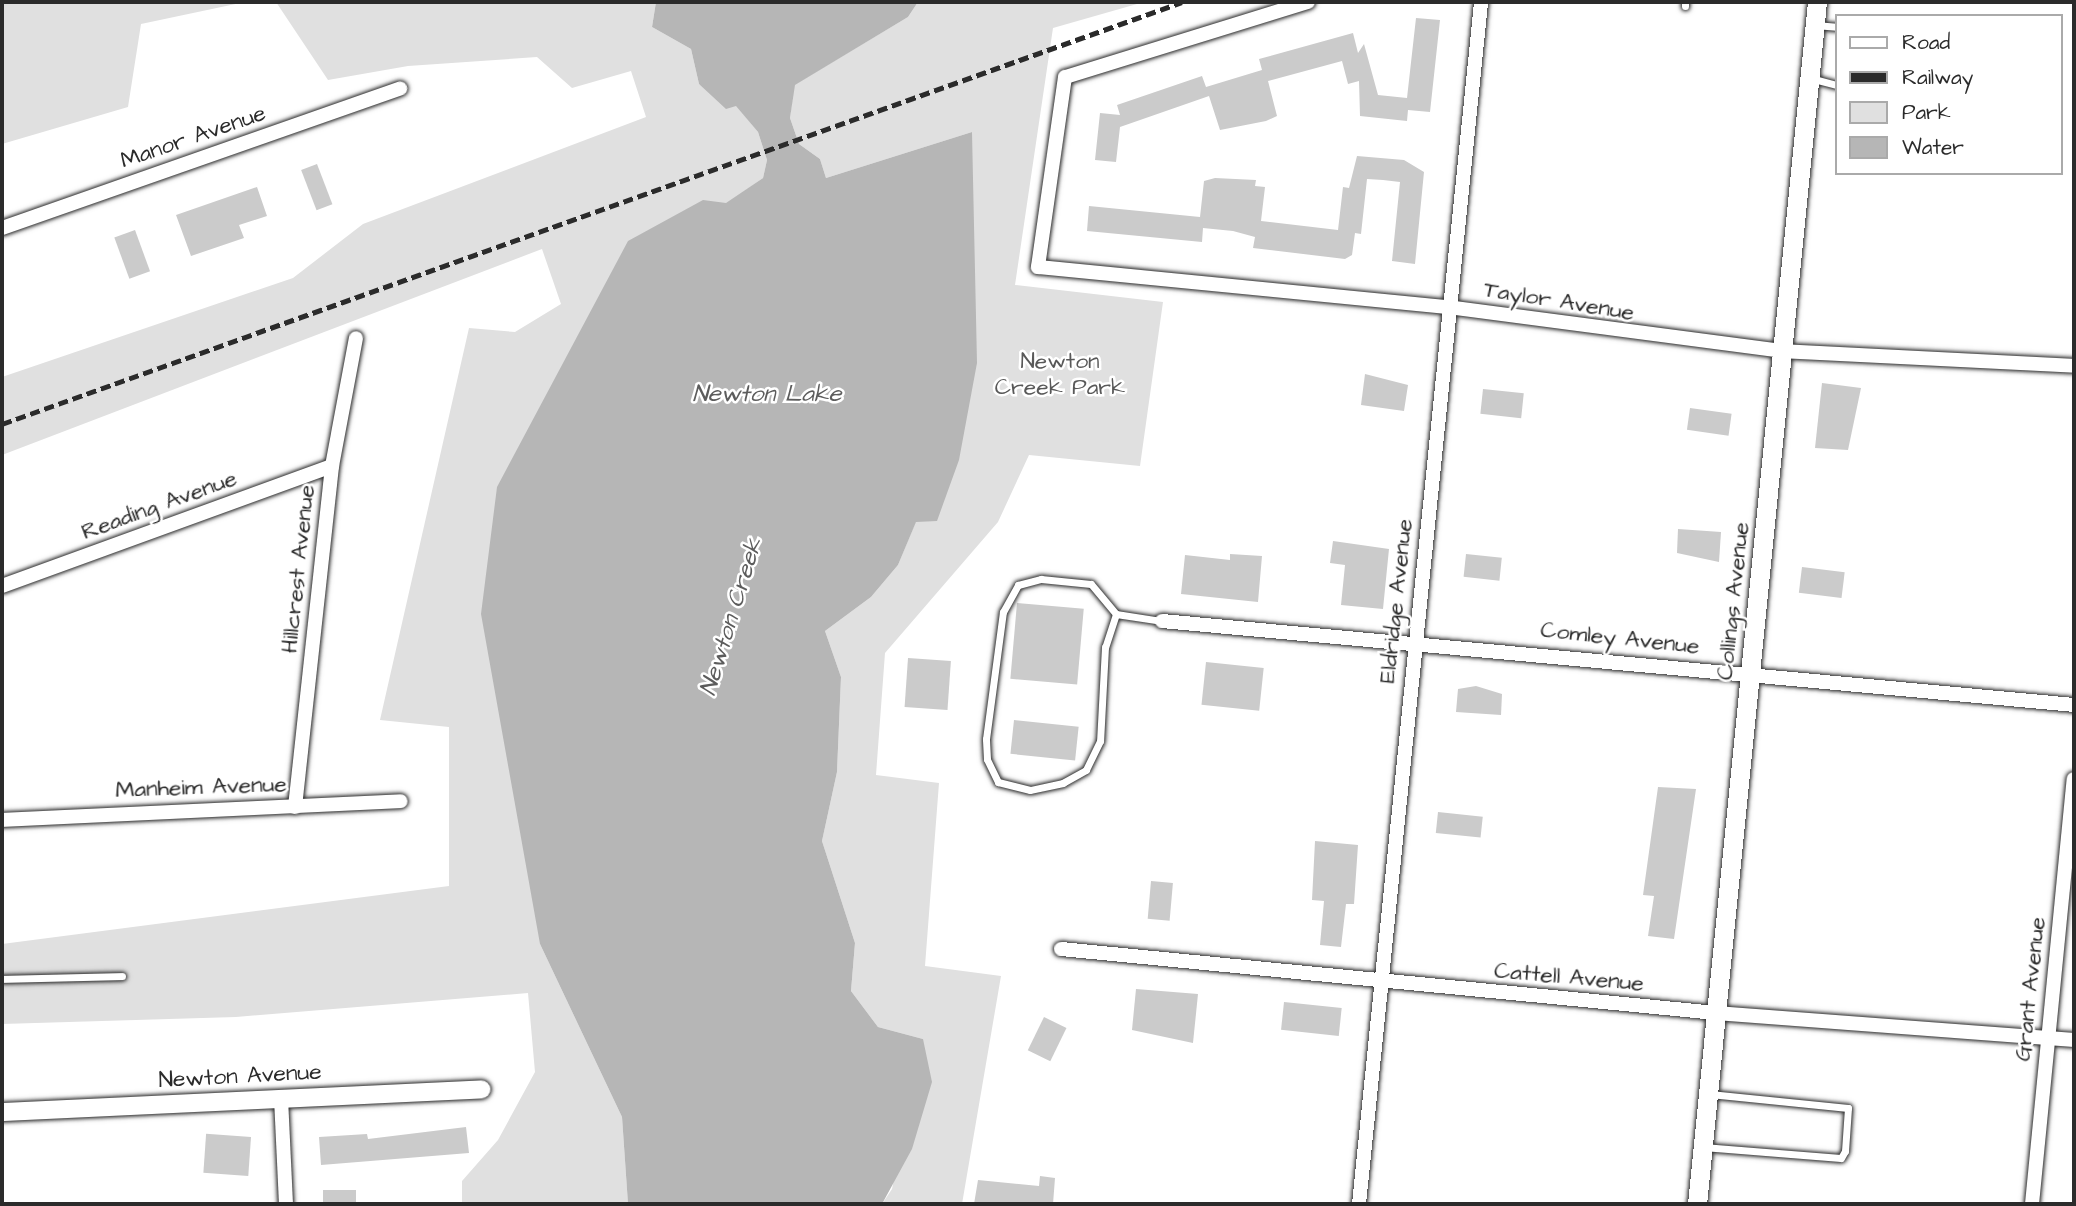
<!DOCTYPE html>
<style>
body{margin:0}
#map{position:relative;width:2076px;height:1206px;overflow:hidden;background:#fff;font-family:"Architects Daughter",sans-serif}
div>[style]{position:absolute}
.green>*{inset:0;background:#e0e0e0}
.water>*{inset:0;background:#b6b6b6}
.building>*{inset:0;background:#cbcbcb;transform-origin:0 0}
.roads{filter:drop-shadow(0 0 2px #2b2b2b) drop-shadow(0 0 2px #2b2b2b)}
.service>*{height:7px;margin:-3.5px;padding:0 3.5px;transform-origin:3.5px;border-radius:3.5px;background:#fff}
.minor>*{height:14px;margin:-7px;padding:0 7px;transform-origin:7px;border-radius:7px;background:#fff}
.tertiary>*{height:18px;margin:-9px;padding:0 9px;transform-origin:9px;border-radius:9px;background:#fff}
.secondary>*{height:19px;margin:-9.5px;padding:0 9.5px;transform-origin:9.5px;border-radius:9.5px;background:#fff}
.rail>*{height:5px;margin-top:-2.5px;transform-origin:0;background:repeating-linear-gradient(90deg,#2b2b2b 0 10px,transparent 0 15px)}
span{translate:-50% -50%;white-space:nowrap;text-align:center;line-height:1.15;-webkit-text-stroke:5px #fff;paint-order:stroke}
.street-label{font-size:23px;color:#2b2b2b}
.park-label{font-size:23px;color:#585858}
.water-label{font-size:24px;color:#5c5c5c;font-style:italic}
.frame{position:absolute;inset:0;border:4px solid #2b2b2b;pointer-events:none}
.legend{position:absolute;left:1835px;top:14px;width:228px;height:161px;box-sizing:border-box;background:#fff;border:2px solid #aaa;margin:0;padding:9px 12px;list-style:none;font-size:21px;color:#2b2b2b}
.legend li{display:flex;align-items:center;gap:14px;height:35px}
.legend b{width:35px;border:2px solid #aaa}
</style>
<div id="map">
<div class="green">
<i style="clip-path:polygon(2px 2px,245px 2px,141px 24px,128px 107px,2px 144px)"></i>
<i style="clip-path:polygon(276px 2px,656px 2px,652px 27px,691px 49px,699px 84px,736px 105px,758px 132px,767px 160px,763px 178px,726px 204px,540px 944px,622px 1117px,628px 1204px,462px 1204px,462px 1181px,498px 1140px,535px 1072px,528px 993px,236px 1017px,2px 1024px,2px 944px,449px 886px,449px 727px,380px 720px,469px 328px,515px 332px,561px 304px,542px 249px,2px 455px,2px 377px,293px 278px,363px 224px,646px 117px,631px 71px,572px 88px,537px 57px,408px 66px,328px 80px)"></i>
<i style="clip-path:polygon(918px 2px,1144px 2px,1053px 28px,1015px 285px,1163px 302px,1140px 466px,1029px 455px,998px 522px,885px 653px,876px 775px,939px 783px,925px 966px,1001px 976px,962px 1204px,882px 1204px,892px 1189px,923px 1039px,878px 1027px,851px 991px,855px 943px,822px 841px,837px 772px,841px 677px,825px 631px,871px 597px,898px 565px,916px 521px,972px 132px,826px 178px,820px 159px,799px 144px,790px 118px,794px 85px,908px 17px)"></i>
</div>
<div class="water">
<i style="clip-path:polygon(656px 2px,918px 2px,908px 17px,795px 85px,790px 118px,799px 144px,820px 159px,826px 178px,972px 132px,977px 363px,959px 460px,937px 521px,916px 522px,898px 565px,871px 597px,825px 631px,841px 677px,837px 772px,822px 841px,855px 943px,851px 991px,878px 1027px,923px 1039px,932px 1082px,912px 1149px,882px 1204px,628px 1204px,622px 1117px,540px 944px,481px 614px,497px 487px,628px 241px,703px 200px,726px 203px,763px 178px,767px 160px,758px 132px,736px 106px,726px 109px,699px 84px,691px 49px,652px 27px)"></i>
</div>
<div class="building">
<i style="clip-path:polygon(1416px 18px,1440px 20px,1430px 112px,1408px 110px,1407px 121px,1360px 116px,1359px 81px,1348px 84px,1342px 61px,1268px 81px,1277px 116px,1266px 121px,1220px 130px,1209px 96px,1120px 127px,1116px 162px,1095px 160px,1100px 113px,1120px 115px,1117px 105px,1202px 76px,1206px 87px,1262px 70px,1259px 59px,1353px 33px,1358px 53px,1364px 44px,1378px 95px,1407px 98px)"></i>
<i style="clip-path:polygon(1357px 156px,1404px 160px,1424px 172px,1415px 264px,1392px 261px,1400px 182px,1383px 180px,1367px 179px,1361px 234px,1355px 233px,1352px 255px,1345px 259px,1253px 248px,1255px 237px,1233px 231px,1203px 228px,1202px 242px,1087px 231px,1089px 206px,1200px 217px,1204px 181px,1215px 178px,1256px 180px,1255px 186px,1265px 187px,1261px 221px,1338px 230px,1343px 187px,1349px 188px)"></i>
<i style="left:317px;top:164px;width:43px;height:17px;rotate:69deg"></i>
<i style="clip-path:polygon(257px 187px,267px 216px,239px 225px,244px 238px,191px 256px,176px 215px)"></i>
<i style="left:135px;top:230px;width:44px;height:22px;rotate:70deg"></i>
<i style="clip-path:polygon(1365px 374px,1408px 385px,1404px 411px,1361px 405px)"></i>
<i style="clip-path:polygon(1822px 383px,1861px 388px,1848px 450px,1815px 448px)"></i>
<i style="left:1483px;top:389px;width:41px;height:25px;rotate:6deg"></i>
<i style="left:1690px;top:408px;width:42px;height:22px;rotate:8deg"></i>
<i style="clip-path:polygon(1678px 529px,1721px 532px,1719px 562px,1677px 553px)"></i>
<i style="clip-path:polygon(1333px 541px,1389px 549px,1383px 609px,1341px 605px,1345px 565px,1330px 563px)"></i>
<i style="clip-path:polygon(1230px 554px,1262px 556px,1258px 602px,1181px 594px,1185px 555px,1230px 560px)"></i>
<i style="left:1466px;top:554px;width:36px;height:23px;rotate:6deg"></i>
<i style="left:1802px;top:567px;width:43px;height:26px;rotate:7deg"></i>
<i style="left:1017px;top:603px;width:67px;height:76px;rotate:5deg"></i>
<i style="left:908px;top:658px;width:43px;height:49px;rotate:4deg"></i>
<i style="left:1206px;top:662px;width:58px;height:43px;rotate:6deg"></i>
<i style="clip-path:polygon(1476px 686px,1502px 694px,1501px 715px,1456px 712px,1458px 689px)"></i>
<i style="left:1014px;top:720px;width:65px;height:34px;rotate:6deg"></i>
<i style="clip-path:polygon(1658px 787px,1696px 789px,1674px 939px,1648px 936px,1654px 896px,1643px 895px)"></i>
<i style="left:1438px;top:812px;width:45px;height:21px;rotate:6deg"></i>
<i style="clip-path:polygon(1315px 841px,1358px 845px,1354px 904px,1346px 904px,1341px 947px,1320px 945px,1324px 901px,1312px 900px)"></i>
<i style="left:1151px;top:881px;width:22px;height:38px;rotate:5deg"></i>
<i style="clip-path:polygon(1136px 989px,1198px 994px,1193px 1043px,1132px 1030px)"></i>
<i style="left:1284px;top:1002px;width:58px;height:28px;rotate:6deg"></i>
<i style="left:1044px;top:1017px;width:25px;height:37px;rotate:26deg"></i>
<i style="clip-path:polygon(466px 1127px,469px 1153px,321px 1165px,319px 1137px,367px 1134px,368px 1139px)"></i>
<i style="left:251px;top:1137px;width:39px;height:45px;rotate:94deg"></i>
<i style="clip-path:polygon(1040px 1176px,1055px 1178px,1053px 1204px,974px 1204px,978px 1180px,1039px 1186px)"></i>
<i style="left:356px;top:1190px;width:14px;height:33px;rotate:90deg"></i>
</div>
<div class="roads">
<div class="service">
<i style="left:1685px;top:6px;width:4px;rotate:-90deg"></i>
<i style="left:1815px;top:25px;width:21px;rotate:5deg"></i>
<i style="left:1810px;top:78px;width:27px;rotate:15deg"></i>
<i style="left:1116px;top:614px;width:35px;rotate:108deg"></i>
<i style="left:1105px;top:647px;width:94px;rotate:93deg"></i>
<i style="left:1100px;top:741px;width:32px;rotate:116deg"></i>
<i style="left:1086px;top:770px;width:26px;rotate:151deg"></i>
<i style="left:1063px;top:783px;width:34px;rotate:168deg"></i>
<i style="left:1030px;top:790px;width:33px;rotate:-166deg"></i>
<i style="left:998px;top:782px;width:25px;rotate:-116deg"></i>
<i style="left:987px;top:759px;width:20px;rotate:-93deg"></i>
<i style="left:986px;top:739px;width:128px;rotate:-82.4deg"></i>
<i style="left:1003px;top:612px;width:31px;rotate:-61deg"></i>
<i style="left:1018px;top:585px;width:24px;rotate:-15deg"></i>
<i style="left:1041px;top:579px;width:50px;rotate:5.7deg"></i>
<i style="left:1091px;top:584px;width:39px;rotate:50deg"></i>
<i style="left:1116px;top:614px;width:47px;rotate:8.7deg"></i>
<i style="left:2px;top:979px;width:120px;rotate:-1.4deg"></i>
<i style="left:1703px;top:1147px;width:138px;rotate:4.6deg"></i>
<i style="left:1841px;top:1158px;width:8px;rotate:-60deg"></i>
<i style="left:1845px;top:1151px;width:43px;rotate:-86deg"></i>
<i style="left:1848px;top:1108px;width:139px;rotate:-174.2deg"></i>
</div>
<div class="minor">
<i style="left:1308px;top:2px;width:254px;rotate:162.8deg"></i>
<i style="left:1065px;top:77px;width:192px;rotate:98.1deg"></i>
<i style="left:1038px;top:267px;width:412px;rotate:5.6deg"></i>
<i style="left:1448px;top:307px;width:337px;rotate:7.5deg"></i>
<i style="left:1782px;top:351px;width:292px;rotate:2.9deg"></i>
<i style="left:2px;top:228px;width:422px;rotate:-19.3deg"></i>
<i style="left:2px;top:586px;width:351px;rotate:-20deg"></i>
<i style="left:1162px;top:621px;width:916px;rotate:5.26deg"></i>
<i style="left:295px;top:807px;width:343px;rotate:-83.8deg"></i>
<i style="left:332px;top:466px;width:130px;rotate:-79.4deg"></i>
<i style="left:2px;top:820px;width:399px;rotate:-2.7deg"></i>
<i style="left:1061px;top:949px;width:658px;rotate:5.58deg"></i>
<i style="left:1716px;top:1013px;width:359px;rotate:4.3deg"></i>
<i style="left:281px;top:1098px;width:106px;rotate:87.3deg"></i>
<i style="left:1359px;top:1204px;width:1208px;rotate:-84.2deg"></i>
<i style="left:2032px;top:1204px;width:427px;rotate:-84.4deg"></i>
</div>
<div class="tertiary">
<i style="left:2px;top:1112px;width:480px;rotate:-2.7deg"></i>
</div>
<div class="secondary">
<i style="left:1697px;top:1204px;width:1208px;rotate:-84.3deg"></i>
</div>
</div>
<div class="rail">
<i style="left:2px;top:424px;width:1253px;rotate:-19.68deg"></i>
</div>
<div class="street-label">
<span style="left:193px;top:137px;rotate:-19deg">Manor Avenue</span>
<span style="left:1559px;top:301px;rotate:9deg">Taylor Avenue</span>
<span style="left:159px;top:505px;rotate:-20deg">Reading Avenue</span>
<span style="left:298px;top:569px;rotate:-84deg">Hillcrest Avenue</span>
<span style="left:1396px;top:601px;rotate:-84deg">Eldridge Avenue</span>
<span style="left:1733px;top:601px;rotate:-84deg">Collings Avenue</span>
<span style="left:1620px;top:638px;rotate:6deg">Comley Avenue</span>
<span style="left:201px;top:787px;rotate:-2deg">Manheim Avenue</span>
<span style="left:1569px;top:977px;rotate:5deg">Cattell Avenue</span>
<span style="left:2030px;top:989px;rotate:-84deg">Grant Avenue</span>
<span style="left:240px;top:1076px;rotate:-3deg">Newton Avenue</span>
</div>
<div class="park-label">
<span style="left:1060px;top:374px">Newton<br>Creek Park</span>
</div>
<div class="water-label">
<span style="left:767px;top:395px">Newton Lake</span>
<span style="left:732px;top:617px;rotate:-73deg">Newton Creek</span>
</div>
<div class="frame"></div>
<ul class="legend">
<li><b style="height:9px;background:#fff"></b>Road</li>
<li><b style="height:9px;background:#2b2b2b"></b>Railway</li>
<li><b style="height:19px;background:#e0e0e0"></b>Park</li>
<li><b style="height:19px;background:#b6b6b6"></b>Water</li>
</ul>
</div>
